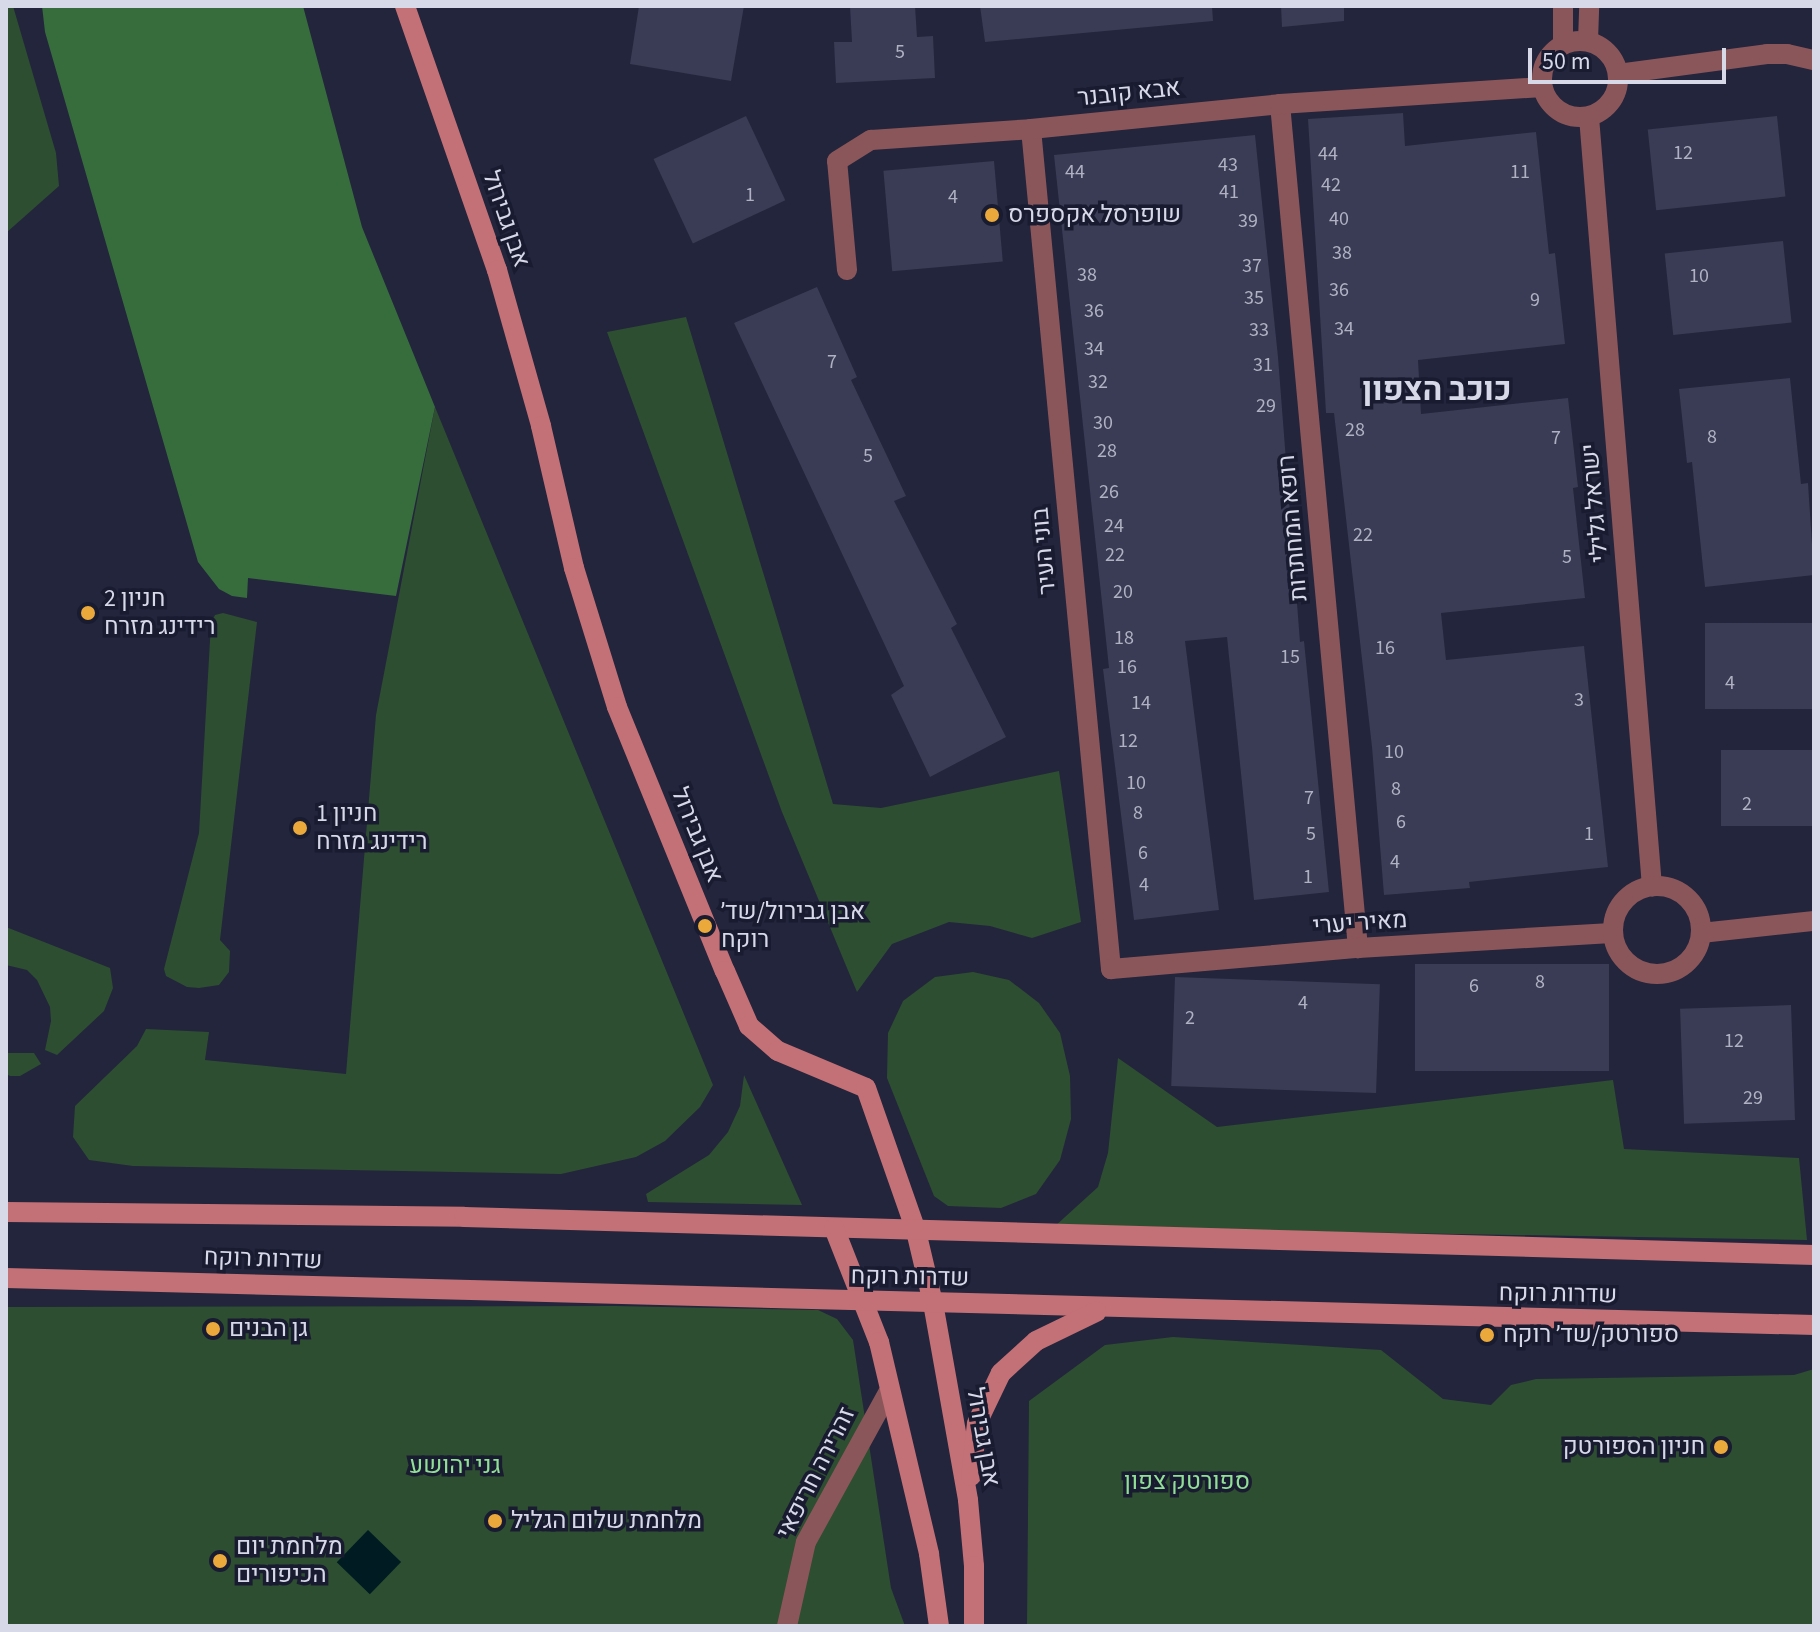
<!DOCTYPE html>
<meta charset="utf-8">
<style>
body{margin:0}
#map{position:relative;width:1820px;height:1632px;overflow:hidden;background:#22253b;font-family:"Source Sans 3",Heebo,sans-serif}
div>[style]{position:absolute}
.green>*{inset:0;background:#2e4e31}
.forest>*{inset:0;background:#376c3c}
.water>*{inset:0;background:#001b21;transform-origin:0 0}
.building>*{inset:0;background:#393c54;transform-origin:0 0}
.street>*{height:20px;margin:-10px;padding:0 10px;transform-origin:10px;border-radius:10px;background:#8b565a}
.street>.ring{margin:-10px;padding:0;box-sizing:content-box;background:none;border:20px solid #8b565a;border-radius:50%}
.secondary>*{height:20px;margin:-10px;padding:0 10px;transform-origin:10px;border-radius:10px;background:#c37076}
.dots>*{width:22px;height:22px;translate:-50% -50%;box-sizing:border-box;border:4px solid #191b31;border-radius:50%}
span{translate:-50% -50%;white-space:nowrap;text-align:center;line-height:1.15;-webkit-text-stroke:7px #191b31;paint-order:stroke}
.number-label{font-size:20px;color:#b0b2c3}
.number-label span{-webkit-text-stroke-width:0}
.street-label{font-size:24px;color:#d7d9e8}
.poi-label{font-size:24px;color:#d7d9e8}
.left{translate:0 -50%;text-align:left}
.right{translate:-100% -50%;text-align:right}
.park-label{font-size:24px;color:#91df97}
.district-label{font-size:32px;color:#d7d9e8;font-weight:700}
.frame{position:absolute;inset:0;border:8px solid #d7d9e8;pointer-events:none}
.scale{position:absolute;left:1528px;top:48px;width:198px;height:36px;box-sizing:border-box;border:4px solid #d7d9e8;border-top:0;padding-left:10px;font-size:24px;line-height:28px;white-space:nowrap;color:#d7d9e8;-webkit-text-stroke:6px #191b31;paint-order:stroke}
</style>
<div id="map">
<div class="green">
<i style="clip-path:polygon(6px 6px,13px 6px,56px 153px,59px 186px,6px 233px)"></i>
<i style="clip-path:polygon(686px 317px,833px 804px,881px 808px,1059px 771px,1081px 922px,1032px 938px,990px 926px,949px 922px,892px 944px,857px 992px,782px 812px,607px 332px)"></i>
<i style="clip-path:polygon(435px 407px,713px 1085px,700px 1107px,665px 1141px,636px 1157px,561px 1174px,133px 1166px,89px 1160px,73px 1137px,75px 1106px,137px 1046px,146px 1029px,209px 1032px,205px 1060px,346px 1074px,376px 715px)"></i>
<i style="clip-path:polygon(223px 613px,257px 622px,220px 940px,230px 951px,229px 972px,219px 985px,199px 988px,187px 987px,166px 976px,164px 969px,199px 833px,211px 623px,215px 615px)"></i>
<i style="clip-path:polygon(6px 927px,110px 968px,113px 988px,104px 1011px,57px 1055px,45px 1050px,51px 1021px,50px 1007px,37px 980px,27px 970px,6px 965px)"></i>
<i style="clip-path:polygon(973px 972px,1009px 980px,1039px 1003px,1060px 1033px,1070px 1076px,1071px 1119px,1060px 1160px,1036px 1194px,1001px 1208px,948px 1206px,934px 1196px,887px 1078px,888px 1033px,903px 1001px,935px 977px)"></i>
<i style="clip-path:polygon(6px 1053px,34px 1053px,41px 1064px,20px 1076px,10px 1076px,6px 1074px)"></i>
<i style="clip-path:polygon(1118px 1058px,1217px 1127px,1613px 1080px,1624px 1149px,1799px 1158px,1807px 1240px,1054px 1227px,1098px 1187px,1108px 1153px)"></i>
<i style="clip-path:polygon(744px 1075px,802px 1205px,648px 1202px,646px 1194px,709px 1155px,728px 1132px,740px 1106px)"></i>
<i style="clip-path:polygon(615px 1306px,818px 1310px,837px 1319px,853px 1340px,891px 1588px,905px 1626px,6px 1626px,6px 1307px)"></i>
<i style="clip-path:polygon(1173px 1337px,1381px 1350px,1443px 1399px,1491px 1405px,1511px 1385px,1536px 1379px,1794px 1375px,1814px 1369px,1814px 1626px,1027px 1626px,1029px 1401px,1105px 1345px)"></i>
</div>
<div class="forest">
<i style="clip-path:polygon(42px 6px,303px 6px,362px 227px,435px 407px,396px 596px,248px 578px,247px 598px,232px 596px,219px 589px,198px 562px,45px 32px)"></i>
</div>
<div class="water">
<i style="left:368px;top:1530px;width:46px;height:45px;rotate:44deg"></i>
</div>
<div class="building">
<i style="clip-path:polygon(639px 6px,744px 6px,731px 81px,630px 64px)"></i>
<i style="clip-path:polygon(850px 6px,915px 6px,917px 37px,933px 36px,935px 78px,836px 83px,834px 42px,852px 42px)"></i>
<i style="clip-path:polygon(980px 6px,1212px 6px,1213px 21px,985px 42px)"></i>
<i style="clip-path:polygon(1281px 6px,1344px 6px,1344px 21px,1282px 27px)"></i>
<i style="clip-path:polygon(1403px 113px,1405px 146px,1536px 132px,1549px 254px,1555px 253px,1565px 344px,1418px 360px,1421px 414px,1568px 398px,1578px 487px,1573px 488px,1585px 598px,1441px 613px,1446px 660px,1584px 646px,1608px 867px,1469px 882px,1470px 888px,1384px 895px,1372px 747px,1334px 413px,1326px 413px,1308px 119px)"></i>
<i style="left:746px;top:116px;width:93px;height:102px;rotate:65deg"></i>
<i style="left:1777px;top:116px;width:81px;height:130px;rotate:84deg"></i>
<i style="clip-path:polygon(1255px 135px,1278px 357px,1300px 642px,1304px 641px,1329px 892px,1254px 900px,1227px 637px,1185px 641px,1219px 910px,1134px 920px,1103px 669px,1109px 668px,1054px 155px)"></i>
<i style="left:994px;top:161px;width:101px;height:111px;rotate:85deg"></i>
<i style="left:1783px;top:241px;width:82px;height:119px;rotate:84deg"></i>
<i style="clip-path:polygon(817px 287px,857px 377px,851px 380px,906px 496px,894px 501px,957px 624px,951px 628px,1006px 737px,930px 777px,891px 695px,904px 686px,734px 323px)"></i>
<i style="clip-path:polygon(1790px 378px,1801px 484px,1808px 483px,1814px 575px,1705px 587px,1692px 462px,1687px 463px,1679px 389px)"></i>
<i style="left:1814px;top:623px;width:86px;height:109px;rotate:90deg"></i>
<i style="left:1814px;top:750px;width:76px;height:93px;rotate:90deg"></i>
<i style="left:1609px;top:964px;width:107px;height:194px;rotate:90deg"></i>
<i style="left:1175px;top:977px;width:205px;height:109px;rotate:2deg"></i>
<i style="left:1791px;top:1005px;width:115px;height:111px;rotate:88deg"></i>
</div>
<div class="street">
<i style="left:1563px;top:6px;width:39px;rotate:90deg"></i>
<i class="ring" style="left:1542px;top:41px;width:56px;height:56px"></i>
<i style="left:1588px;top:41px;width:35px;rotate:-88deg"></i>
<i style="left:1618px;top:74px;width:150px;rotate:-7.6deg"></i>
<i style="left:1767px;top:54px;width:20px"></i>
<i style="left:1787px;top:54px;width:28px;rotate:13deg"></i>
<i style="left:1280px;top:104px;width:848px;rotate:84.72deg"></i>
<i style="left:1589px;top:117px;width:772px;rotate:85.32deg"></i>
<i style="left:1031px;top:129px;width:844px;rotate:84.56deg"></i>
<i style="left:1111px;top:969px;width:248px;rotate:-4.9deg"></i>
<i style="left:1358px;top:948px;width:254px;rotate:-3.4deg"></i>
<i style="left:847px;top:270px;width:109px;rotate:-95.2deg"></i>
<i style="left:837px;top:161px;width:40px;rotate:-32deg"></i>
<i style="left:871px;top:140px;width:160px;rotate:-3.9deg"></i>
<i style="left:1031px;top:129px;width:250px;rotate:-5.7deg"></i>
<i style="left:1280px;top:104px;width:263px;rotate:-3.7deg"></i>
<i class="ring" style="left:1613px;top:886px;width:68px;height:68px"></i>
<i style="left:1701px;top:933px;width:114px;rotate:-6.1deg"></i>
<i style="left:787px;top:1626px;width:86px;rotate:-77.3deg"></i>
<i style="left:806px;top:1542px;width:170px;rotate:-61.2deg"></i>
</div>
<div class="secondary">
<i style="left:405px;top:6px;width:280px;rotate:70.8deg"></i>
<i style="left:497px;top:270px;width:162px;rotate:74.2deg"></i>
<i style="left:541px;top:426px;width:146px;rotate:76.9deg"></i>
<i style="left:574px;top:568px;width:145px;rotate:72.8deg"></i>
<i style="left:617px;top:707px;width:285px;rotate:67.8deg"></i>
<i style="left:725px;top:971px;width:60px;rotate:66.4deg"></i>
<i style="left:749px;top:1026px;width:38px;rotate:41deg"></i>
<i style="left:778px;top:1051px;width:95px;rotate:22.8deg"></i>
<i style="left:866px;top:1088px;width:151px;rotate:70.7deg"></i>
<i style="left:916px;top:1231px;width:74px;rotate:76.7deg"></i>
<i style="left:933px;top:1303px;width:200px;rotate:79.9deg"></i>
<i style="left:968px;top:1500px;width:66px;rotate:84.8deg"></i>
<i style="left:974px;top:1566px;width:60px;rotate:90deg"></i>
<i style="left:6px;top:1212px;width:458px;rotate:0.6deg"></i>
<i style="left:464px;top:1217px;width:1351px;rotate:1.61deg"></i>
<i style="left:834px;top:1228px;width:123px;rotate:68.5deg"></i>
<i style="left:879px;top:1342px;width:218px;rotate:76.7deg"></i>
<i style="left:929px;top:1554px;width:73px;rotate:82.1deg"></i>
<i style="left:6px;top:1278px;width:1809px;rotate:1.49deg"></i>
<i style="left:971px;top:1476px;width:53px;rotate:-83.5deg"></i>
<i style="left:977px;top:1423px;width:55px;rotate:-64.4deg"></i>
<i style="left:1001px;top:1373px;width:47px;rotate:-42.4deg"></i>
<i style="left:1036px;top:1341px;width:67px;rotate:-25.8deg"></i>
</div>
<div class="dots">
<i style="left:992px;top:215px;background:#eca93b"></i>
<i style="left:88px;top:613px;background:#eca93b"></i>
<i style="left:300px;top:828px;background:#eca93b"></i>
<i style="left:705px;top:926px;background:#eca93b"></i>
<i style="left:213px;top:1329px;background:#eca93b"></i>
<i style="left:1487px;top:1335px;background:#eca93b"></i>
<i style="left:1721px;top:1447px;background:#eca93b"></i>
<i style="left:495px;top:1521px;background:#eca93b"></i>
<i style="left:220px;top:1561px;background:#eca93b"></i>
</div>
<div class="number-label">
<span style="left:900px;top:52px">5</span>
<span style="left:1683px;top:153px">12</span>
<span style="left:1328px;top:154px">44</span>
<span style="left:1228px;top:165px">43</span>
<span style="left:1075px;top:172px">44</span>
<span style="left:1520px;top:172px">11</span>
<span style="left:1331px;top:185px">42</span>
<span style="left:1229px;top:192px">41</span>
<span style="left:750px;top:195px">1</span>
<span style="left:953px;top:197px">4</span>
<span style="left:1339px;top:219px">40</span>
<span style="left:1248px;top:221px">39</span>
<span style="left:1342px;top:253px">38</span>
<span style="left:1252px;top:266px">37</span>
<span style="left:1087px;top:275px">38</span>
<span style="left:1699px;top:276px">10</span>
<span style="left:1339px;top:290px">36</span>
<span style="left:1254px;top:298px">35</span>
<span style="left:1535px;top:300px">9</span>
<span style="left:1094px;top:311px">36</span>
<span style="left:1344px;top:329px">34</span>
<span style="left:1259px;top:330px">33</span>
<span style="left:1094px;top:349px">34</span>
<span style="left:832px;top:362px">7</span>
<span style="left:1263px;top:365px">31</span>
<span style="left:1098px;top:382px">32</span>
<span style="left:1266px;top:406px">29</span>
<span style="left:1103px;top:423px">30</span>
<span style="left:1355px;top:430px">28</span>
<span style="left:1712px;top:437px">8</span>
<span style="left:1556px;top:438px">7</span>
<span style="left:1107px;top:451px">28</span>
<span style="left:868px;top:456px">5</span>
<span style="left:1109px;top:492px">26</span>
<span style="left:1114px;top:526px">24</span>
<span style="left:1363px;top:535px">22</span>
<span style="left:1115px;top:555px">22</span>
<span style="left:1567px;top:557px">5</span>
<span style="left:1123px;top:592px">20</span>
<span style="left:1124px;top:638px">18</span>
<span style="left:1385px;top:648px">16</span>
<span style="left:1290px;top:657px">15</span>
<span style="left:1127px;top:667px">16</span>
<span style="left:1730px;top:683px">4</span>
<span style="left:1579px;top:700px">3</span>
<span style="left:1141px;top:703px">14</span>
<span style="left:1128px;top:741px">12</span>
<span style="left:1394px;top:752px">10</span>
<span style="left:1136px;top:783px">10</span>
<span style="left:1396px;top:789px">8</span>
<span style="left:1309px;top:798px">7</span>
<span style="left:1747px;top:804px">2</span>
<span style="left:1138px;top:813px">8</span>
<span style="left:1401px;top:822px">6</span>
<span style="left:1311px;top:834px">5</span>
<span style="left:1589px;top:834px">1</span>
<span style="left:1143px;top:853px">6</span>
<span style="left:1395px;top:862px">4</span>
<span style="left:1308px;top:877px">1</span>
<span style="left:1144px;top:885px">4</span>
<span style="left:1540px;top:982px">8</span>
<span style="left:1474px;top:986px">6</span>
<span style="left:1303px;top:1003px">4</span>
<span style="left:1190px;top:1018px">2</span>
<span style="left:1734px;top:1041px">12</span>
<span style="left:1753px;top:1098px">29</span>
</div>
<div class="street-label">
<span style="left:1129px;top:93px;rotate:-6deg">אבא קובנר</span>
<span style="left:506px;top:219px;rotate:71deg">אבן גבירול</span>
<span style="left:1595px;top:503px;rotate:-95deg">ישראל גלילי</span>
<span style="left:1293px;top:528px;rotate:-95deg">רופא המחתרות</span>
<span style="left:1044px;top:551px;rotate:-95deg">בוני העיר</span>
<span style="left:697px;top:835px;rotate:68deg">אבן גבירול</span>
<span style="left:1360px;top:923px;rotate:-4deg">מאיר יערי</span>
<span style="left:263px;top:1259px;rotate:2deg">שדרות רוקח</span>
<span style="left:910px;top:1277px;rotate:1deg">שדרות רוקח</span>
<span style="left:1558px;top:1294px;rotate:1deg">שדרות רוקח</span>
<span style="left:983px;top:1437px;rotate:80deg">אבן גבירול</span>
<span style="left:816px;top:1473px;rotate:-63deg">זהרירה חריפאי</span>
</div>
<div class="poi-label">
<span class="left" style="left:1008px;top:215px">שופרסל אקספרס</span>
<span class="left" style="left:104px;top:613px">2 חניון<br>רידינג מזרח</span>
<span class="left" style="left:316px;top:828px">1 חניון<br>רידינג מזרח</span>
<span class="left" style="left:721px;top:926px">אבן גבירול/שד׳<br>רוקח</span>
<span class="left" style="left:229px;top:1329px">גן הבנים</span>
<span class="left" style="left:1503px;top:1335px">ספורטק/שד׳ רוקח</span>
<span class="right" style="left:1705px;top:1447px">חניון הספורטק</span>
<span class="left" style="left:511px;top:1521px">מלחמת שלום הגליל</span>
<span class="left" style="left:236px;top:1561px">מלחמת יום<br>הכיפורים</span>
</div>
<div class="park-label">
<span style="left:455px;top:1466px">גני יהושע</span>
<span style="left:1187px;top:1482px">ספורטק צפון</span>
</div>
<div class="district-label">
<span style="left:1437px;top:390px">כוכב הצפון</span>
</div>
<div class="frame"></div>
<div class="scale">50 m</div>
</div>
